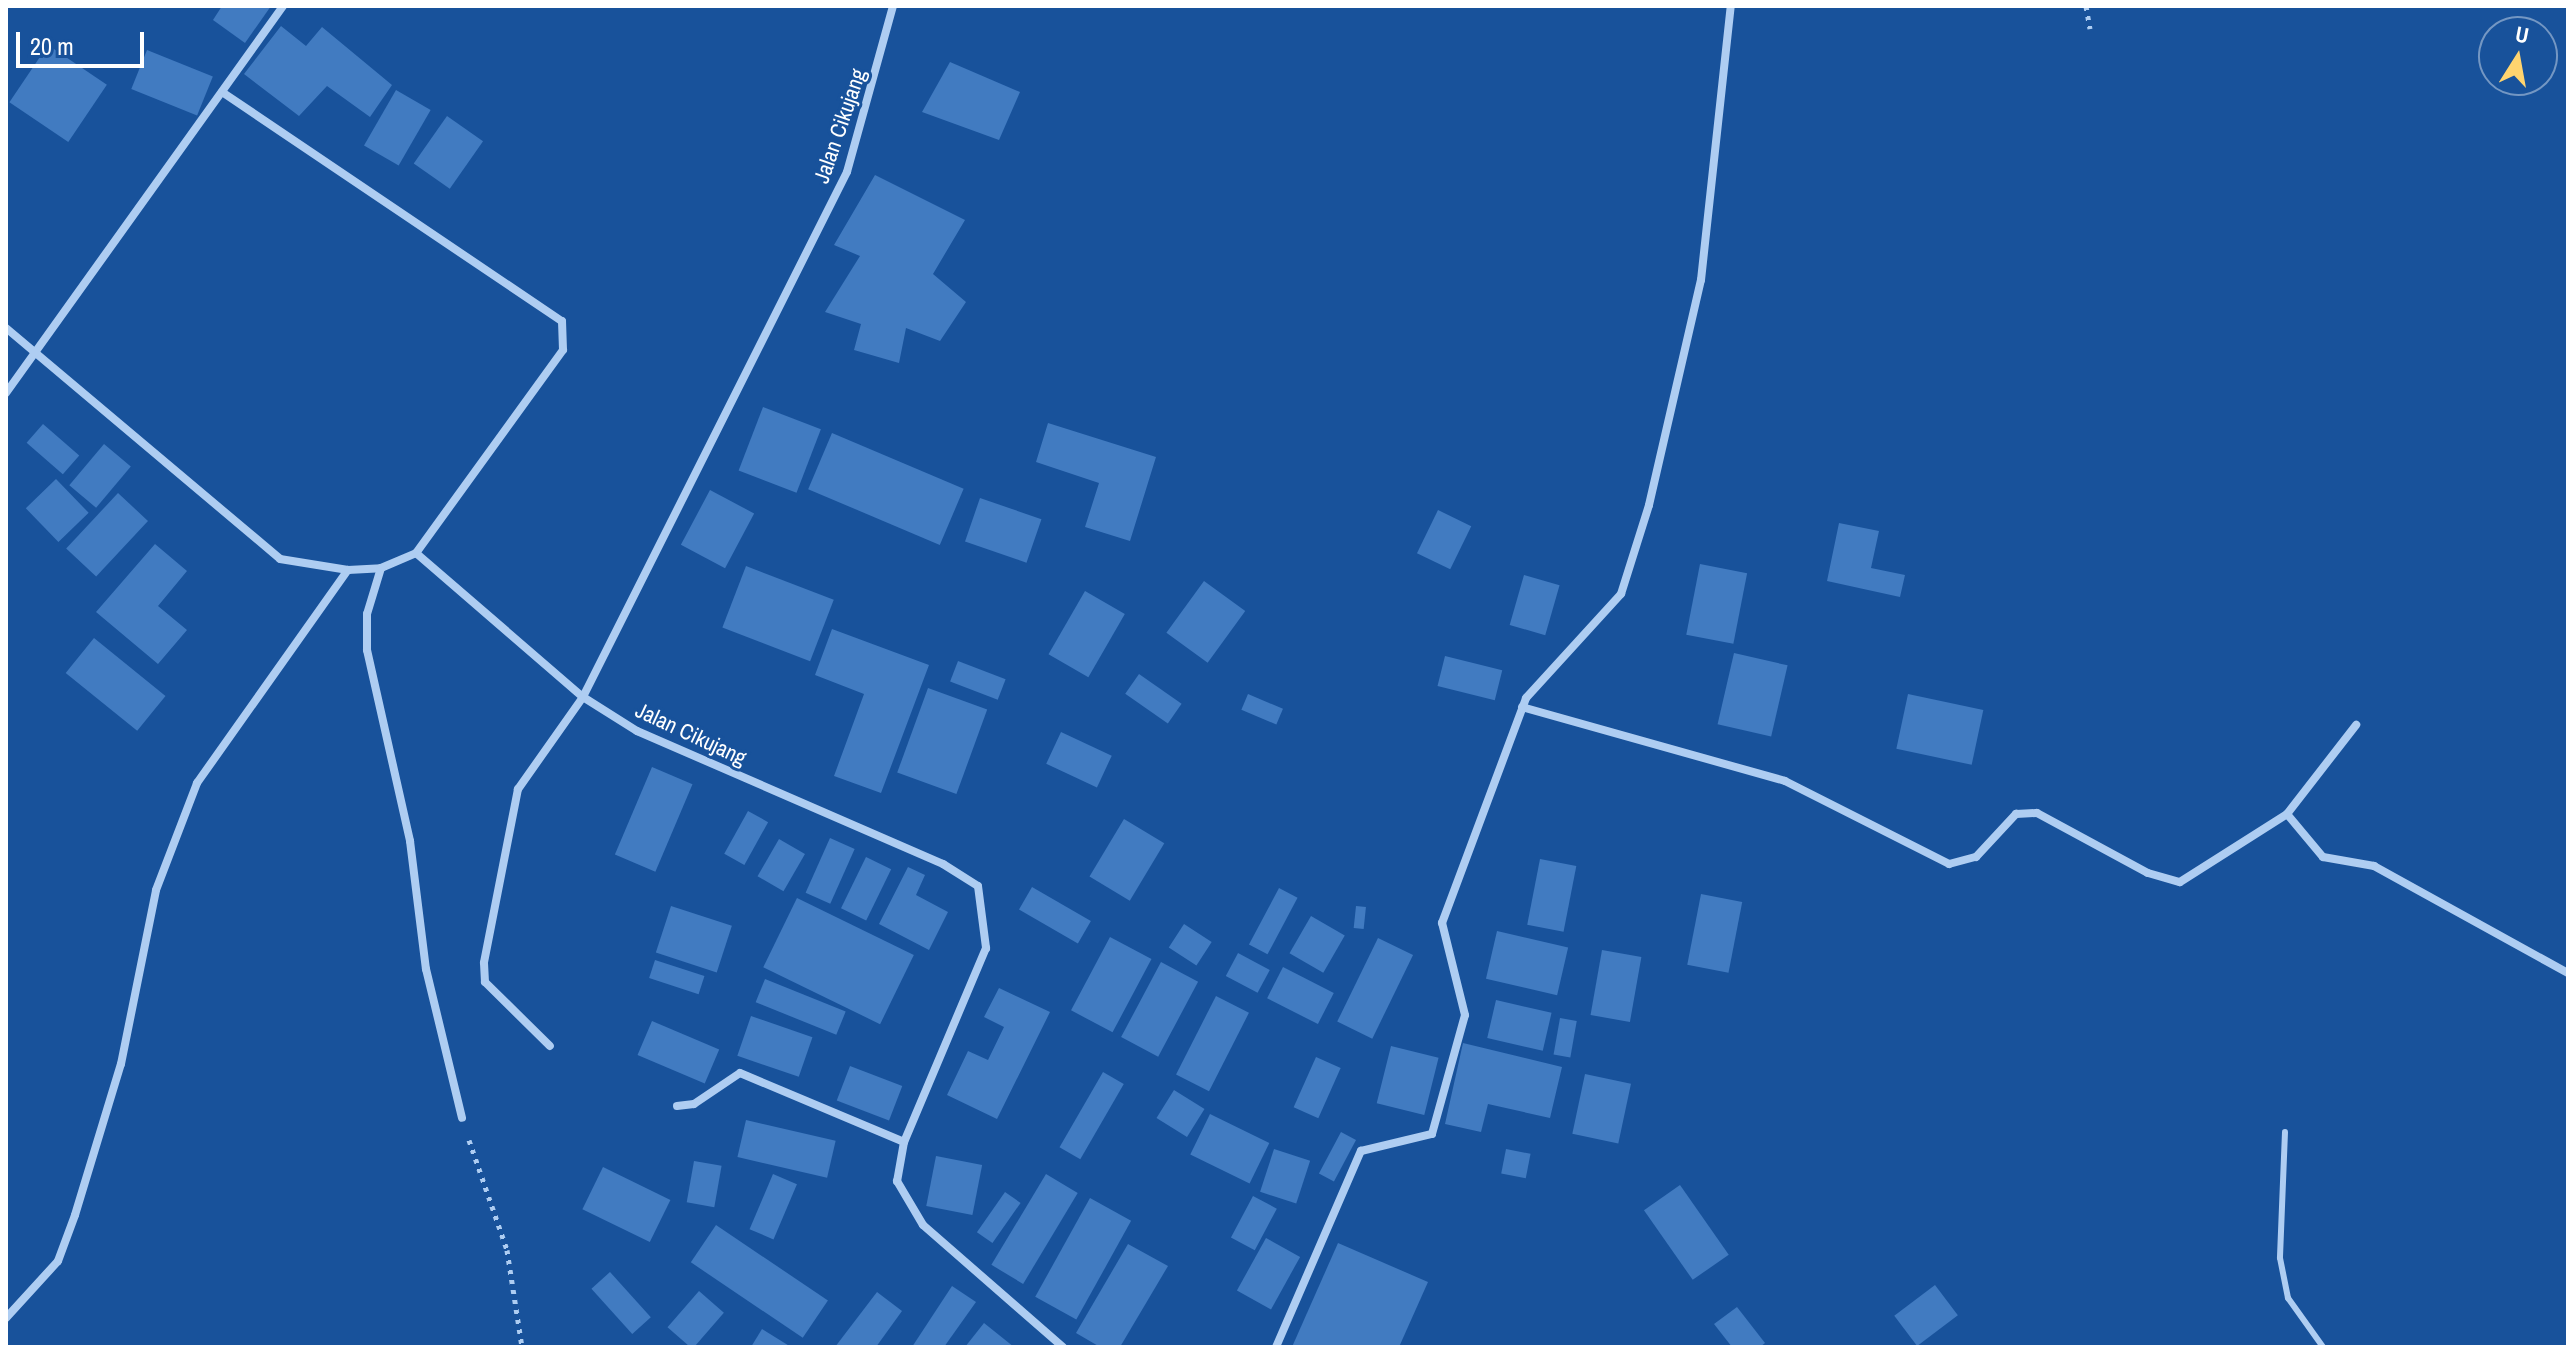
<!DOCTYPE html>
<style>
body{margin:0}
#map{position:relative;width:2574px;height:1353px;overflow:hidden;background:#18529b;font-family:"Archivo Narrow",sans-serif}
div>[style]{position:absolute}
.building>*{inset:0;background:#417bc1;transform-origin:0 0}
.path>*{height:5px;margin-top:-2.5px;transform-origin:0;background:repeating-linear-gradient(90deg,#aecdf2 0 4px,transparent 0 10px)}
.service>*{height:6px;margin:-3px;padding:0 3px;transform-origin:3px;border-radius:3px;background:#aecdf2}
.minor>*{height:8px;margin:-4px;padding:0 4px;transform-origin:4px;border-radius:4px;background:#aecdf2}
span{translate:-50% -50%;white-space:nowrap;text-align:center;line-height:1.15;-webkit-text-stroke:6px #18529b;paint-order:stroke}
.street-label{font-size:22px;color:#fff}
.frame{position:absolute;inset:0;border:8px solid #fff;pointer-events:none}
.north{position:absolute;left:2478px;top:16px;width:80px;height:80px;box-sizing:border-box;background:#18529b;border:2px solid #7497c3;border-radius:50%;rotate:11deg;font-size:22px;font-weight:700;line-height:32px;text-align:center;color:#fff}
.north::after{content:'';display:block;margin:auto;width:28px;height:36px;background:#ffd46f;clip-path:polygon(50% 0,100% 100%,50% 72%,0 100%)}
.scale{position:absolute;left:16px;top:32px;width:128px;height:36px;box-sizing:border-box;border:4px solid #fff;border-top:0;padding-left:10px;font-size:24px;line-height:28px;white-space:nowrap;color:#fff;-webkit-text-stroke:6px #18529b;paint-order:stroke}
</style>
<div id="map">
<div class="building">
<i style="clip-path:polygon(222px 6px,271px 6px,245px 43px,213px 20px)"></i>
<i style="clip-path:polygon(281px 26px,306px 46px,322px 27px,392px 85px,370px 117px,327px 86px,299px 116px,244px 74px)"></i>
<i style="left:48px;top:45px;width:71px;height:69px;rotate:34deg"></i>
<i style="left:147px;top:50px;width:71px;height:42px;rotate:22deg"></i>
<i style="clip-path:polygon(950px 62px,1020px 92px,999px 140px,922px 112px)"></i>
<i style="left:396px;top:90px;width:40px;height:64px;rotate:30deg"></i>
<i style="left:447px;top:116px;width:44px;height:58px;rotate:35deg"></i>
<i style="clip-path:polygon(875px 175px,965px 220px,933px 274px,966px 302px,940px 341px,906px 328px,899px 363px,854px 350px,861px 324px,825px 312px,860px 256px,834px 245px)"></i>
<i style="left:763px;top:407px;width:62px;height:68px;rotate:21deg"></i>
<i style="clip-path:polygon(1048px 423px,1156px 457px,1130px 541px,1085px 527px,1099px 483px,1036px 462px)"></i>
<i style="left:43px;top:424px;width:48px;height:25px;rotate:41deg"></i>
<i style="left:832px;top:433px;width:143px;height:61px;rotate:23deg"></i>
<i style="left:104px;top:444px;width:35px;height:54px;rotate:40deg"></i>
<i style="left:56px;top:479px;width:47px;height:42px;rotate:46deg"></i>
<i style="left:710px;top:490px;width:50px;height:62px;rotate:28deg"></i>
<i style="left:118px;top:493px;width:41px;height:76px;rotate:43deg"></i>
<i style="left:980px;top:498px;width:65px;height:46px;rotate:19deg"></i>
<i style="left:1438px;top:510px;width:37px;height:48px;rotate:26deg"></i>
<i style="clip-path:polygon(1839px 523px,1879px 531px,1871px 568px,1905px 575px,1900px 597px,1827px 581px)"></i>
<i style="clip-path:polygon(155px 544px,187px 571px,158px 606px,187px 630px,158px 664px,96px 612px)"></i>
<i style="left:1700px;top:564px;width:48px;height:72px;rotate:11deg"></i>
<i style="left:746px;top:566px;width:94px;height:66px;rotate:21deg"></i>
<i style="left:1524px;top:575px;width:37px;height:52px;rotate:16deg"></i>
<i style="left:1204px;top:581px;width:51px;height:64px;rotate:36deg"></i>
<i style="left:1085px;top:591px;width:46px;height:73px;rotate:30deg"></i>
<i style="clip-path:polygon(832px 629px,929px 665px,881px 793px,834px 776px,864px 694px,815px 675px)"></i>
<i style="left:94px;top:638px;width:92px;height:45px;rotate:39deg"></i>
<i style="left:1734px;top:653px;width:55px;height:73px;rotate:13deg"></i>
<i style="left:1445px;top:656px;width:59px;height:31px;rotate:14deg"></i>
<i style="left:958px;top:661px;width:51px;height:22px;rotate:21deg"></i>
<i style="left:1139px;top:674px;width:52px;height:24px;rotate:35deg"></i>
<i style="left:928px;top:688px;width:63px;height:90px;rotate:20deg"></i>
<i style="left:1248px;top:694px;width:38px;height:17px;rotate:23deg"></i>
<i style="left:1908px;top:694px;width:77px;height:56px;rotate:12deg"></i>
<i style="left:1061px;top:732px;width:56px;height:35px;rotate:25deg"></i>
<i style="left:652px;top:767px;width:44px;height:95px;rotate:23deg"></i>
<i style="left:748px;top:811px;width:23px;height:49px;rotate:29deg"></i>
<i style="left:1124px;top:819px;width:47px;height:67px;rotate:31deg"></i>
<i style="left:830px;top:838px;width:27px;height:60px;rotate:24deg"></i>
<i style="left:779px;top:839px;width:30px;height:43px;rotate:30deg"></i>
<i style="left:866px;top:857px;width:28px;height:57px;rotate:26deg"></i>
<i style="left:1540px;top:859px;width:37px;height:67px;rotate:11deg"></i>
<i style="clip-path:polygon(908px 867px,925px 875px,916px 895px,948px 912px,929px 950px,879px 924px)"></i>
<i style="left:1032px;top:887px;width:68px;height:26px;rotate:30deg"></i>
<i style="left:1279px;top:888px;width:21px;height:64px;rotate:28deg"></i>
<i style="left:1701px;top:894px;width:42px;height:72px;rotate:11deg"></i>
<i style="left:797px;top:898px;width:130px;height:77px;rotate:26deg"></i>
<i style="left:671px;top:906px;width:64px;height:49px;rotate:18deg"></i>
<i style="left:1356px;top:906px;width:10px;height:22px;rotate:6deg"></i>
<i style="left:1311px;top:916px;width:39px;height:43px;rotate:30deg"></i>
<i style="left:1184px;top:924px;width:33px;height:28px;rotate:33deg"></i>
<i style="left:1497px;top:931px;width:73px;height:49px;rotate:13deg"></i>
<i style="left:1110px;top:937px;width:47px;height:83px;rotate:28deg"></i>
<i style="left:1378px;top:938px;width:39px;height:93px;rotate:26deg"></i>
<i style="left:1602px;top:950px;width:40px;height:66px;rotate:10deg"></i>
<i style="left:1238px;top:953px;width:36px;height:26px;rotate:28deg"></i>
<i style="left:655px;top:960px;width:52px;height:19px;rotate:18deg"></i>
<i style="left:1161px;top:962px;width:42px;height:85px;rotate:28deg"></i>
<i style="left:1283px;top:967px;width:57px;height:35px;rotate:27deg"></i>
<i style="left:765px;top:979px;width:87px;height:25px;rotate:22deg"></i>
<i style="clip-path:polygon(999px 988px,1050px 1012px,997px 1119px,947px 1095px,968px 1051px,988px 1060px,1004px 1027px,984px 1017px)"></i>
<i style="left:1216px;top:996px;width:37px;height:88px;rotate:27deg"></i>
<i style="left:1496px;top:1000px;width:57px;height:39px;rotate:13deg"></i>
<i style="left:751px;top:1016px;width:65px;height:42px;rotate:19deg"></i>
<i style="left:1560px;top:1018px;width:17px;height:37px;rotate:10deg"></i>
<i style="left:652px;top:1021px;width:73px;height:37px;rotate:23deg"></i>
<i style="clip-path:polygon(1463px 1043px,1562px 1067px,1550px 1118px,1488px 1104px,1481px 1132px,1445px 1124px)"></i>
<i style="left:1391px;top:1046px;width:49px;height:59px;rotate:14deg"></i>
<i style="left:1316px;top:1057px;width:27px;height:55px;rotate:24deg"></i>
<i style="left:850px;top:1066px;width:56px;height:37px;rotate:21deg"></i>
<i style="left:1103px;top:1072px;width:24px;height:87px;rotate:30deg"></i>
<i style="left:1585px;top:1074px;width:47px;height:61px;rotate:12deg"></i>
<i style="left:1174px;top:1090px;width:36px;height:33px;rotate:32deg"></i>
<i style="left:1210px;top:1114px;width:66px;height:45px;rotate:26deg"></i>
<i style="left:746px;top:1120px;width:92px;height:38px;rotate:13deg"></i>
<i style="left:1341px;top:1132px;width:17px;height:47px;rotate:28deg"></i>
<i style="left:1274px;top:1149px;width:38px;height:45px;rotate:18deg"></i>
<i style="left:1506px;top:1149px;width:25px;height:25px;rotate:11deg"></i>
<i style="left:936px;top:1156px;width:47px;height:51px;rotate:11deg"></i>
<i style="left:694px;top:1161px;width:28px;height:42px;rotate:10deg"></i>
<i style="left:603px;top:1167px;width:75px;height:47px;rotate:26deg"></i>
<i style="left:773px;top:1174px;width:26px;height:60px;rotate:23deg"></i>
<i style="left:1046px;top:1174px;width:37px;height:106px;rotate:31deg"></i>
<i style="left:1680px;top:1185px;width:85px;height:44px;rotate:55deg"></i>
<i style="left:1005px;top:1192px;width:19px;height:49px;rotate:35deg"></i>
<i style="left:1253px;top:1196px;width:27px;height:47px;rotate:28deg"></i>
<i style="left:1090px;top:1198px;width:47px;height:113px;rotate:29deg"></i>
<i style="left:716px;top:1225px;width:135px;height:45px;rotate:34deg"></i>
<i style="left:1266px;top:1238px;width:39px;height:60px;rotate:29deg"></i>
<i style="clip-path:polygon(1338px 1243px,1428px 1282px,1399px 1347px,1292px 1347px)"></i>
<i style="clip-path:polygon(1128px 1244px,1168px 1266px,1120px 1347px,1100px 1347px,1076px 1333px)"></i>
<i style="left:610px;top:1272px;width:61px;height:25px;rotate:48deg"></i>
<i style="left:1935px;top:1285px;width:38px;height:51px;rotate:53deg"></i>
<i style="clip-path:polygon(952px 1286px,976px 1302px,944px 1347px,912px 1347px)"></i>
<i style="left:699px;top:1291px;width:33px;height:48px;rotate:41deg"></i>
<i style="clip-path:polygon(877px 1292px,902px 1311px,876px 1347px,835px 1347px)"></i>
<i style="clip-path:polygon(1737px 1307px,1765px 1343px,1760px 1347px,1732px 1347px,1714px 1324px)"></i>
<i style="clip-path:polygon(984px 1323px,1014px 1347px,965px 1347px)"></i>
<i style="clip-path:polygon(762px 1329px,791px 1347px,751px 1347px)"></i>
</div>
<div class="path">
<i style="left:2086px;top:6px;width:23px;rotate:80deg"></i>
<i style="left:469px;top:1140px;width:116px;rotate:70.9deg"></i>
<i style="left:507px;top:1250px;width:98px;rotate:81.2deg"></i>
</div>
<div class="service">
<i style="left:2285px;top:1132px;width:126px;rotate:92.3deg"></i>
<i style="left:2280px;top:1258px;width:41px;rotate:78.7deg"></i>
<i style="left:2288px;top:1298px;width:60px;rotate:54.5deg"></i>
</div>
<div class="minor">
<i style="left:893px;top:6px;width:172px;rotate:105.5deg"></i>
<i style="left:847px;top:172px;width:588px;rotate:116.7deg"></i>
<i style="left:583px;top:697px;width:64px;rotate:32.2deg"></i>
<i style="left:637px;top:731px;width:334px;rotate:23.5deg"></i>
<i style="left:943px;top:864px;width:41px;rotate:32.2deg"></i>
<i style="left:978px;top:886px;width:63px;rotate:82.6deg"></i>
<i style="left:986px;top:948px;width:211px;rotate:112.9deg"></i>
<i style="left:904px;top:1142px;width:40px;rotate:100deg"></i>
<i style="left:897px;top:1181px;width:51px;rotate:59.4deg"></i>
<i style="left:923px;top:1225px;width:186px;rotate:41.1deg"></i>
<i style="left:222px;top:92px;width:410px;rotate:34deg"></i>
<i style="left:562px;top:321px;width:29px;rotate:88deg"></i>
<i style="left:563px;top:350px;width:251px;rotate:125.9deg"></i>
<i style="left:6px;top:328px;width:358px;rotate:40.1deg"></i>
<i style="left:280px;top:559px;width:69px;rotate:9.2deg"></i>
<i style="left:348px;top:570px;width:33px;rotate:-3deg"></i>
<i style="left:381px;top:568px;width:38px;rotate:-23deg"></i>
<i style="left:416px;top:553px;width:221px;rotate:40.8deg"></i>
<i style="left:583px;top:697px;width:113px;rotate:125.2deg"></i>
<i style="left:518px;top:789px;width:177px;rotate:101.1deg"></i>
<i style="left:484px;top:963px;width:19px;rotate:87deg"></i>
<i style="left:485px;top:982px;width:91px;rotate:44.6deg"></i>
<i style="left:6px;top:393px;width:476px;rotate:-54.4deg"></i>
<i style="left:381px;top:568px;width:48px;rotate:106.9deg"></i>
<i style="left:367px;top:614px;width:36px;rotate:90deg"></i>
<i style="left:367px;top:650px;width:196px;rotate:77.3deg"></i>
<i style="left:410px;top:841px;width:129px;rotate:82.9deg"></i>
<i style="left:426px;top:969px;width:153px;rotate:76.4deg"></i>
<i style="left:1522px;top:707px;width:273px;rotate:15.7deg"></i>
<i style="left:1785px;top:781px;width:184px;rotate:26.8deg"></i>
<i style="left:1949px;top:864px;width:28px;rotate:-15deg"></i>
<i style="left:1976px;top:857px;width:59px;rotate:-47.1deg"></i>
<i style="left:2016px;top:814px;width:21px;rotate:-3deg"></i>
<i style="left:2037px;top:813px;width:126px;rotate:28.4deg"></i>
<i style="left:2148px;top:873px;width:33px;rotate:16deg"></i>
<i style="left:2180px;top:882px;width:127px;rotate:-32.4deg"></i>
<i style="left:2287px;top:814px;width:113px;rotate:-52.2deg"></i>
<i style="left:2287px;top:814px;width:56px;rotate:50.1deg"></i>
<i style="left:2323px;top:857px;width:52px;rotate:10deg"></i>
<i style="left:2374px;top:866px;width:222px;rotate:28.9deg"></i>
<i style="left:677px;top:1106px;width:17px;rotate:-7deg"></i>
<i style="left:694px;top:1104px;width:55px;rotate:-34deg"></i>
<i style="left:740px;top:1073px;width:178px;rotate:22.8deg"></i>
<i style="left:6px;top:1318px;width:77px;rotate:-47.6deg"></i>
<i style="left:58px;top:1261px;width:49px;rotate:-69.7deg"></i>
<i style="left:75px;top:1215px;width:158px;rotate:-73.1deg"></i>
<i style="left:121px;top:1064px;width:177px;rotate:-78.6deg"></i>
<i style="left:156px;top:890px;width:115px;rotate:-69deg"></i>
<i style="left:197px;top:783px;width:261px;rotate:-54.7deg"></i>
<i style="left:1276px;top:1347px;width:214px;rotate:-66.6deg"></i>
<i style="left:1361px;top:1151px;width:73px;rotate:-13.5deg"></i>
<i style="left:1432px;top:1134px;width:123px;rotate:-74.5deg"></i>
<i style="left:1465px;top:1015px;width:95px;rotate:-104deg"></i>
<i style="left:1442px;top:923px;width:240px;rotate:-69.5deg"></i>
<i style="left:1526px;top:698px;width:141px;rotate:-47.6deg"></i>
<i style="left:1621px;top:594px;width:93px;rotate:-72.5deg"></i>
<i style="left:1649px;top:505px;width:231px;rotate:-77deg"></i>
<i style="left:1701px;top:280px;width:276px;rotate:-83.8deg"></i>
</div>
<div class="street-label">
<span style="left:840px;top:126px;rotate:-71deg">Jalan Cikujang</span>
<span style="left:691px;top:734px;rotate:25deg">Jalan Cikujang</span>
</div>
<div class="frame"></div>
<div class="north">U</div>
<div class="scale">20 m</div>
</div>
